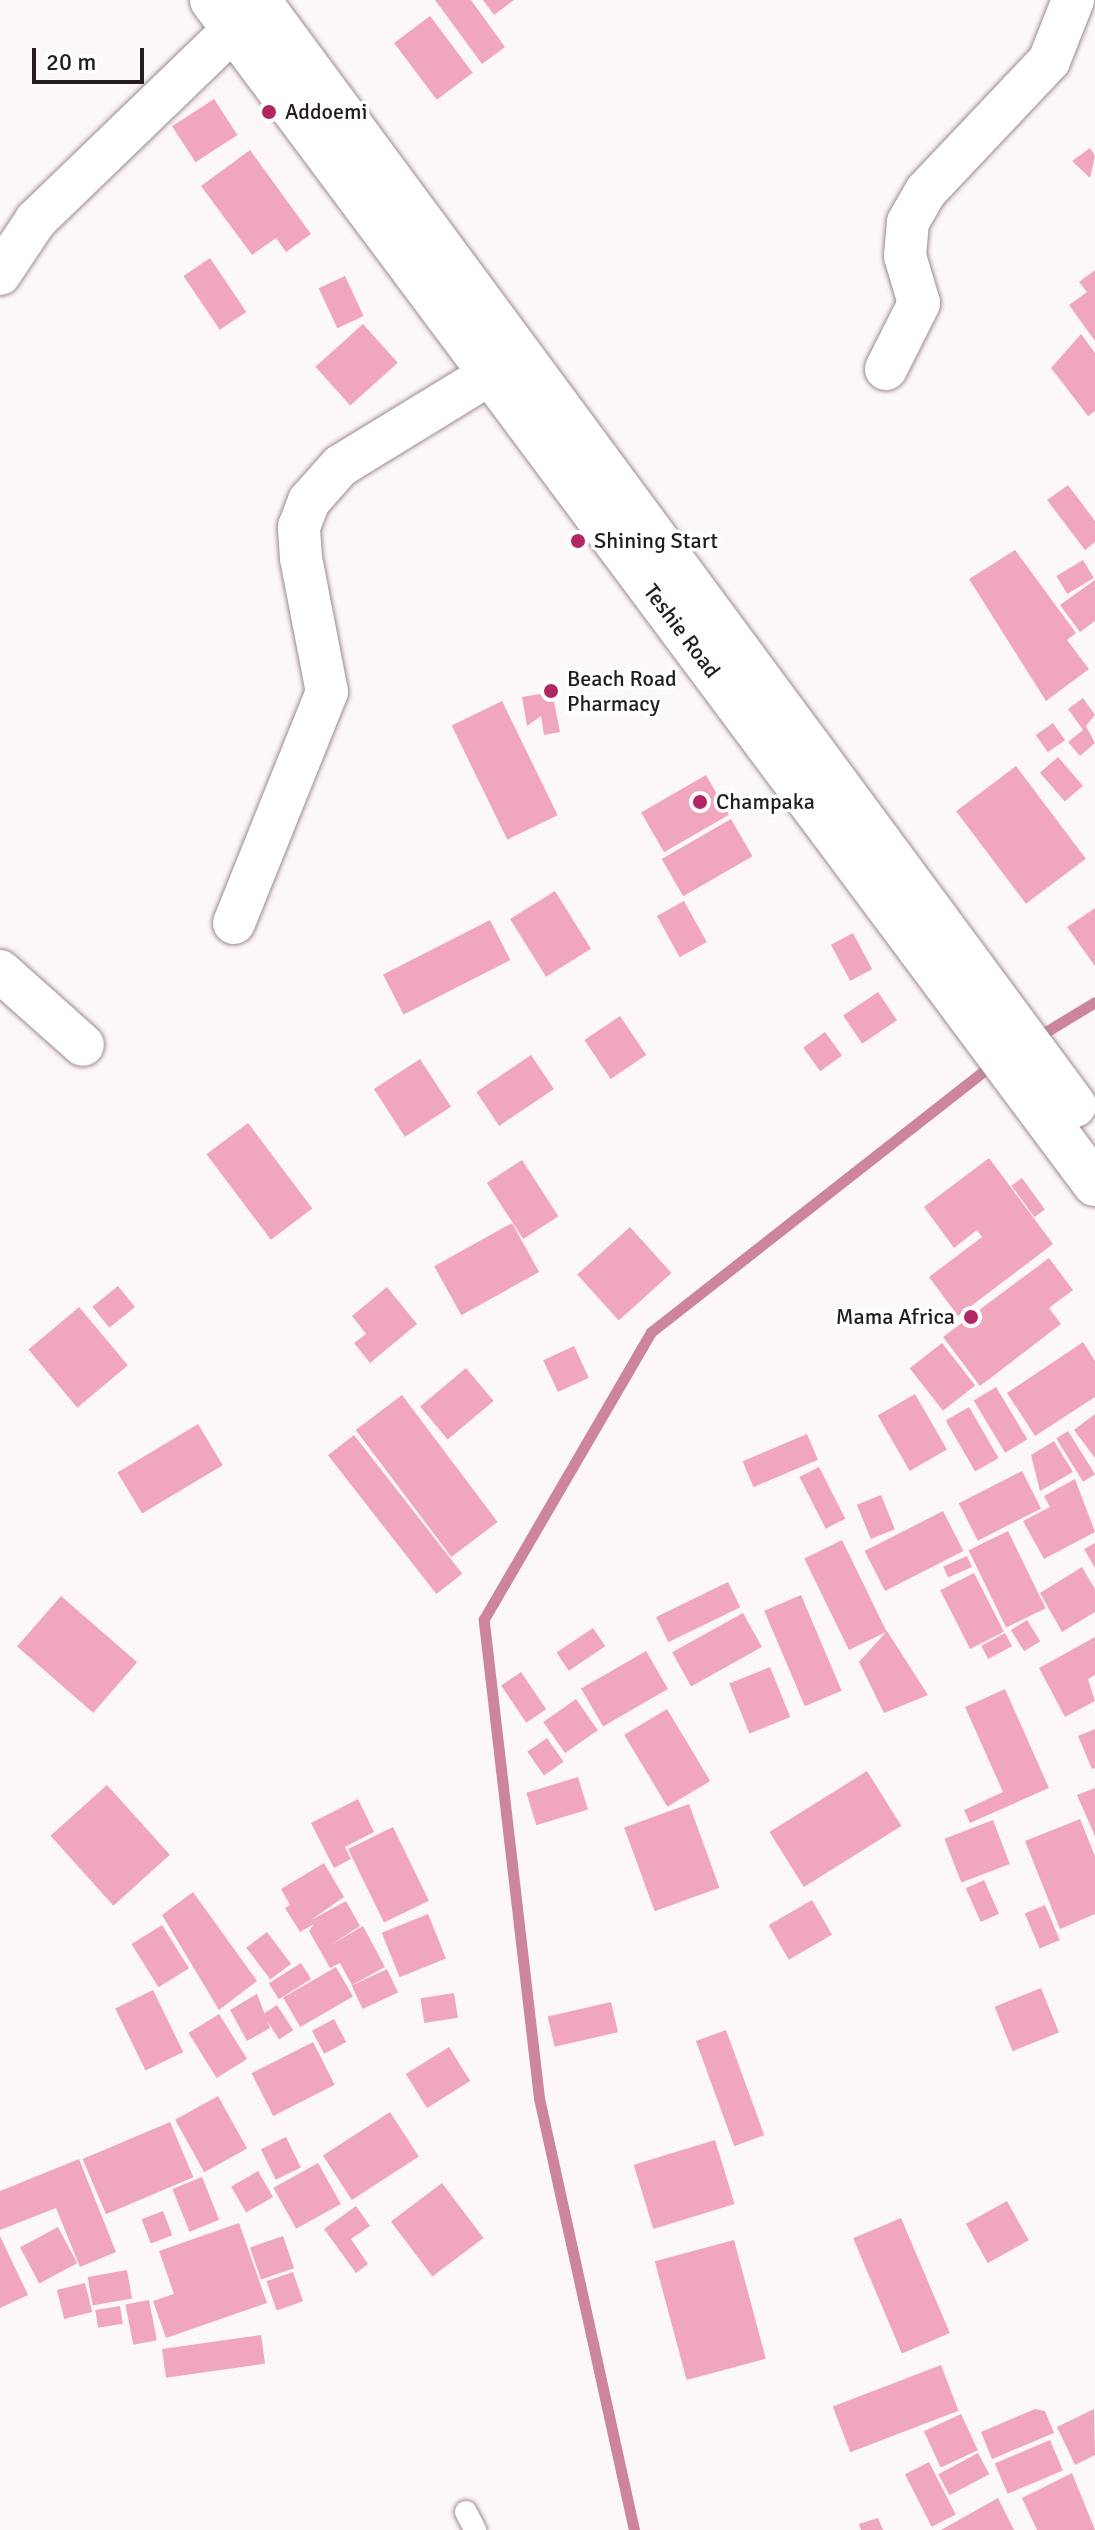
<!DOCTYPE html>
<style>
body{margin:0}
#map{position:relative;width:1095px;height:2530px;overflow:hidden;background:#fcf7f8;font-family:Signika,sans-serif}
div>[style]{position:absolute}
.stream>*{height:11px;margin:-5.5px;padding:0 5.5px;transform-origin:5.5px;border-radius:5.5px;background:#cd859b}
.building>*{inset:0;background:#f0a6bc;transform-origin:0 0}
.roads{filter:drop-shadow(0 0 2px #9e898e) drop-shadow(0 0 2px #9e898e)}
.service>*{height:22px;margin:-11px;padding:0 11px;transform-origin:11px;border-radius:11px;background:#fff}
.minor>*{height:42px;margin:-21px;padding:0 21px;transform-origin:21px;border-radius:21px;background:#fff}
.primary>*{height:44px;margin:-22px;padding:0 22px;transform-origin:22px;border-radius:22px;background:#fff}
.dots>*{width:22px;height:22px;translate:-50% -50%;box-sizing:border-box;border:4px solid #fff;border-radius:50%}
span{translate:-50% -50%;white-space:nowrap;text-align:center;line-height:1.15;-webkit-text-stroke:7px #fff;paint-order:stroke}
.poi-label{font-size:22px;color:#241c1e}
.left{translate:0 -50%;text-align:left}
.right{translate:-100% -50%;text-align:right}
.street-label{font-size:22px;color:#241c1e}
.scale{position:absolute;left:32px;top:48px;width:112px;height:36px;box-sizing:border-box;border:4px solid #241c1e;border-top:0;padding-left:10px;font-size:24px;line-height:28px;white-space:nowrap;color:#241c1e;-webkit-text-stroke:6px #fff;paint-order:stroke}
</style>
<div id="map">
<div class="stream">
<i style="left:1034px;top:1039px;width:71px;rotate:-31.2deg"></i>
<i style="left:634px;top:2530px;width:442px;rotate:-102.4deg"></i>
<i style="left:539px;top:2098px;width:482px;rotate:-96.6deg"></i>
<i style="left:484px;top:1619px;width:332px;rotate:-59.8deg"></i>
<i style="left:651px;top:1332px;width:437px;rotate:-38.1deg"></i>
</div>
<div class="building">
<i style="clip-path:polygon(435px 0,471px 0,505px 47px,482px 64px)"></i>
<i style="clip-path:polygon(483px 0,514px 0,494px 15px)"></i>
<i style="left:430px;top:16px;width:71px;height:45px;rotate:53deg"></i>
<i style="left:214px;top:99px;width:43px;height:50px;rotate:57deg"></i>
<i style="clip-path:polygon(1090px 148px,1095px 156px,1090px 178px,1072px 161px)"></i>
<i style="clip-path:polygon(250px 150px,311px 234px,286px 252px,276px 238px,252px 255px,201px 186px)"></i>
<i style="left:210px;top:258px;width:65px;height:32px;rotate:56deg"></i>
<i style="clip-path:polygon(1095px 270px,1095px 341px,1069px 305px,1087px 292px,1079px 282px)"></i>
<i style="left:345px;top:276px;width:44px;height:29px;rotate:65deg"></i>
<i style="left:363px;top:324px;width:52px;height:64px;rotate:48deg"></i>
<i style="clip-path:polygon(1081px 334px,1095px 353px,1095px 411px,1088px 416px,1051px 368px)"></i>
<i style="clip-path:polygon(1068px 485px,1095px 521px,1095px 542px,1085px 550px,1047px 500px)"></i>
<i style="clip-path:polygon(1015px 550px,1076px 633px,1067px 640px,1089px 669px,1046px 701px,969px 579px)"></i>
<i style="left:1083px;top:560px;width:21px;height:31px;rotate:59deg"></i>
<i style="clip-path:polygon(1095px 580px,1095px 621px,1080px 632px,1060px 605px)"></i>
<i style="clip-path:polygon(552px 692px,560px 732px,544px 735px,541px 716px,527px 726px,522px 697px)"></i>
<i style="clip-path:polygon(1083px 698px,1095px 715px,1086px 726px,1095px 743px,1080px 756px,1068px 742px,1083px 730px,1068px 709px)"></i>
<i style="left:502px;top:701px;width:127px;height:56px;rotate:64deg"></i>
<i style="left:1053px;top:723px;width:21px;height:21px;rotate:55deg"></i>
<i style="left:1058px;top:757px;width:38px;height:24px;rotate:49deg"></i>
<i style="left:1016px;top:766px;width:116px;height:75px;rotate:53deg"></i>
<i style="left:706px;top:775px;width:46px;height:75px;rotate:60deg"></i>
<i style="left:731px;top:819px;width:43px;height:80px;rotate:60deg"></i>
<i style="left:555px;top:891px;width:68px;height:53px;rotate:58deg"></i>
<i style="left:684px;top:901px;width:47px;height:31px;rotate:61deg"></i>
<i style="clip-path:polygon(1095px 908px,1095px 966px,1067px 927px)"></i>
<i style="left:490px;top:920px;width:45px;height:120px;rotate:63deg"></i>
<i style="left:853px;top:933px;width:41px;height:25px;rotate:62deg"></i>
<i style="left:878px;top:992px;width:34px;height:42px;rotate:56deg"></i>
<i style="left:620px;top:1016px;width:47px;height:43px;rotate:56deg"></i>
<i style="left:825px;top:1032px;width:29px;height:27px;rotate:54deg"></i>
<i style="left:531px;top:1055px;width:41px;height:66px;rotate:56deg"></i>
<i style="left:420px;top:1059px;width:57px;height:55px;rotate:57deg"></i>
<i style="left:248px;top:1123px;width:107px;height:52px;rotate:53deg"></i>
<i style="clip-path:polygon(989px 1158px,1053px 1244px,958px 1316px,929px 1277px,982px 1237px,977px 1230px,954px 1248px,924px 1207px)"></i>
<i style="left:522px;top:1160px;width:67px;height:42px;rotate:57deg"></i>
<i style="left:1022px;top:1178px;width:39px;height:13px;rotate:54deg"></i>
<i style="left:512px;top:1223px;width:56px;height:89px;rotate:61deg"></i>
<i style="left:630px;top:1227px;width:62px;height:71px;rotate:48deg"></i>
<i style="clip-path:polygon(1049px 1258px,1073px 1290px,1049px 1308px,1061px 1324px,980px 1386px,943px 1337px)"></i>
<i style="left:118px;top:1286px;width:27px;height:33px;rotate:51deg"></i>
<i style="clip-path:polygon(387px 1287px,417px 1324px,370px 1363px,354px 1343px,366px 1334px,352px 1316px)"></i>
<i style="left:79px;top:1307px;width:76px;height:66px;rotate:50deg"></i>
<i style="clip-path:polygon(1083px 1342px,1095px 1361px,1095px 1397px,1035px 1436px,1007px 1393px)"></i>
<i style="left:942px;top:1343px;width:54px;height:41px;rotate:52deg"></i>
<i style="left:574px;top:1346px;width:35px;height:34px;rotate:65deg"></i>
<i style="left:466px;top:1368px;width:43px;height:60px;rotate:50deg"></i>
<i style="left:996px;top:1387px;width:61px;height:26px;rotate:59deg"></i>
<i style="left:915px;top:1394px;width:64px;height:43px;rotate:60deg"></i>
<i style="left:402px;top:1395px;width:159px;height:58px;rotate:53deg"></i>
<i style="left:969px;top:1407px;width:59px;height:27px;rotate:60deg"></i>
<i style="clip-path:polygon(1095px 1414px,1095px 1458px,1074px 1430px)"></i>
<i style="left:198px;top:1424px;width:48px;height:94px;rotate:59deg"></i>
<i style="left:1068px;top:1431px;width:51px;height:14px;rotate:58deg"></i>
<i style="left:807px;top:1434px;width:28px;height:70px;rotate:67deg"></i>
<i style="left:354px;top:1435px;width:176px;height:33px;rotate:52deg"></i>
<i style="clip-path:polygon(1054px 1441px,1073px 1472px,1040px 1491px,1031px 1455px)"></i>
<i style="left:819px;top:1467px;width:58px;height:22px;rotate:63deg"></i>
<i style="left:1022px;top:1471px;width:42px;height:71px;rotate:63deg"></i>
<i style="clip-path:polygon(1075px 1479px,1095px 1532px,1044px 1559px,1023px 1521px,1050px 1507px,1044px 1496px)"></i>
<i style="left:881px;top:1495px;width:37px;height:26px;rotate:68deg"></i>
<i style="left:943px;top:1511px;width:45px;height:88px;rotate:63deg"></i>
<i style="left:1008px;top:1531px;width:86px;height:44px;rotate:64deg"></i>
<i style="left:842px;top:1540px;width:102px;height:42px;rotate:64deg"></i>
<i style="clip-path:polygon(1095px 1543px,1095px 1568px,1084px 1549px)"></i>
<i style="left:967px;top:1556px;width:12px;height:26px;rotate:66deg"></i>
<i style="clip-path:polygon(1082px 1567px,1095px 1589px,1095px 1612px,1062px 1632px,1040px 1593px)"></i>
<i style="left:974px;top:1573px;width:66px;height:38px;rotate:63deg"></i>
<i style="left:728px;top:1582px;width:28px;height:80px;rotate:64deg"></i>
<i style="left:801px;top:1595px;width:104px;height:40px;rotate:67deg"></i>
<i style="left:61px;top:1596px;width:101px;height:67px;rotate:41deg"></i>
<i style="left:743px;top:1613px;width:39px;height:81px;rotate:61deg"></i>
<i style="left:1027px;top:1620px;width:25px;height:19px;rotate:58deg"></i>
<i style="left:593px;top:1628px;width:22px;height:44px;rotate:56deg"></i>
<i style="clip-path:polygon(887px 1631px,928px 1695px,884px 1713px,859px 1662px)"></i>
<i style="left:1005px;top:1633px;width:15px;height:27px;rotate:62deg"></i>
<i style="clip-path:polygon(1095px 1637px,1095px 1675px,1088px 1679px,1095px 1701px,1065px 1717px,1039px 1668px)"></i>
<i style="left:646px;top:1651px;width:44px;height:75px;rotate:60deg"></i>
<i style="left:770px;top:1667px;width:54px;height:44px;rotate:68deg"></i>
<i style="left:521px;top:1672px;width:45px;height:24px;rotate:56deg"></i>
<i style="clip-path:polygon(1005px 1689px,1049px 1788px,970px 1823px,964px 1810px,1003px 1792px,965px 1707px)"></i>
<i style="left:576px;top:1699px;width:38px;height:40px;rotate:55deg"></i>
<i style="left:667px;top:1709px;width:84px;height:50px;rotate:59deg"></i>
<i style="clip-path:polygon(1095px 1729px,1095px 1768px,1092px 1769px,1078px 1736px)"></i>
<i style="left:547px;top:1738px;width:29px;height:24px;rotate:55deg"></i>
<i style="left:867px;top:1771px;width:65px;height:115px;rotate:58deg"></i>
<i style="left:578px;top:1777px;width:34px;height:54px;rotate:73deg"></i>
<i style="left:107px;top:1785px;width:94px;height:76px;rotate:48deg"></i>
<i style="clip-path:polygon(1095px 1788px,1095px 1836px,1077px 1795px)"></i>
<i style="clip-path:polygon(358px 1799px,374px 1832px,345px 1847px,351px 1859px,334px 1868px,311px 1823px)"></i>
<i style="left:689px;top:1804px;width:89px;height:69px;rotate:70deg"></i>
<i style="clip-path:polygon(1080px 1819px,1095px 1856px,1095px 1914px,1060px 1929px,1025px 1841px)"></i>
<i style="left:993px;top:1820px;width:47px;height:52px;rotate:69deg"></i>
<i style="left:393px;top:1827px;width:82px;height:50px;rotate:64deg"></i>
<i style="clip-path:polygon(324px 1863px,344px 1897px,311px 1920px,346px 1901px,360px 1926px,329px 1946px,363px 1926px,385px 1967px,352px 1985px,340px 1963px,330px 1968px,309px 1931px,314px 1924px,300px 1932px,285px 1908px,290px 1905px,281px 1889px)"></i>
<i style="left:984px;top:1880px;width:37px;height:20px;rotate:66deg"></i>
<i style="clip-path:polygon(193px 1892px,257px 1981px,219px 2010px,162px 1915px)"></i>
<i style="left:812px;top:1900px;width:40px;height:50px;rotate:60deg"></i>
<i style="left:1045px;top:1905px;width:38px;height:22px;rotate:67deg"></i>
<i style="left:428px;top:1914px;width:48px;height:50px;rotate:68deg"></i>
<i style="left:162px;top:1925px;width:51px;height:36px;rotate:58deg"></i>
<i style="left:267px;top:1932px;width:40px;height:26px;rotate:53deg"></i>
<i style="left:301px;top:1963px;width:19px;height:38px;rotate:58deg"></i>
<i style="left:336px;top:1967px;width:34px;height:61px;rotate:60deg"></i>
<i style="left:387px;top:1969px;width:26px;height:39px;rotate:65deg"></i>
<i style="left:1041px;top:1988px;width:48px;height:50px;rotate:68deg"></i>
<i style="left:153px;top:1990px;width:69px;height:42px;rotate:64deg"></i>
<i style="left:454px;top:1993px;width:25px;height:34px;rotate:81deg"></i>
<i style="clip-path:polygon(257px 1994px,270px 2028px,247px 2041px,230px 2010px)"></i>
<i style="left:611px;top:2002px;width:31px;height:65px;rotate:77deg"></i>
<i style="left:277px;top:2005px;width:30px;height:17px;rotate:57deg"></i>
<i style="left:219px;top:2014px;width:53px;height:36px;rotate:58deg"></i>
<i style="left:334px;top:2019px;width:26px;height:25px;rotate:62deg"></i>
<i style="left:726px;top:2030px;width:112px;height:32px;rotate:70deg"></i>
<i style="left:313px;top:2042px;width:48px;height:69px;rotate:63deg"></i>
<i style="left:449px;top:2047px;width:40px;height:51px;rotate:58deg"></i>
<i style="left:218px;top:2096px;width:60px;height:49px;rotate:61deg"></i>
<i style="left:390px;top:2112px;width:53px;height:80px;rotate:57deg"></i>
<i style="left:170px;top:2122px;width:60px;height:95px;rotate:67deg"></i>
<i style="left:286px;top:2137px;width:34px;height:28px;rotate:64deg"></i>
<i style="left:715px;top:2140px;width:67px;height:85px;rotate:73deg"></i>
<i style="clip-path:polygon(79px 2159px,116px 2252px,80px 2267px,56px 2208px,0 2230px,0 2191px)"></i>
<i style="left:318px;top:2163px;width:47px;height:51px;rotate:61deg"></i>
<i style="left:258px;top:2171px;width:30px;height:31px;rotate:60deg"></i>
<i style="left:202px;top:2177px;width:46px;height:32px;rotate:68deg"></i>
<i style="left:442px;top:2183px;width:69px;height:64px;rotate:53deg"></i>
<i style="left:1007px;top:2201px;width:45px;height:47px;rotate:61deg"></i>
<i style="clip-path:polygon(356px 2206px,370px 2226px,351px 2239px,368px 2264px,356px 2273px,324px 2229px)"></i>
<i style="left:163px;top:2211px;width:26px;height:23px;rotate:69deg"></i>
<i style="left:901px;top:2218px;width:125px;height:52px;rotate:67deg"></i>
<i style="clip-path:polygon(239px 2223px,267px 2303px,166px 2338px,153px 2301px,174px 2294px,159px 2251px)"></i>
<i style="left:58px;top:2227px;width:41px;height:43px;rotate:62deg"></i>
<i style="clip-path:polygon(0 2236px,28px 2295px,0 2308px)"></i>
<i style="left:283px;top:2236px;width:34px;height:35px;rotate:71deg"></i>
<i style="left:734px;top:2240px;width:123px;height:82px;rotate:75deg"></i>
<i style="left:127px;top:2270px;width:29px;height:40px;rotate:80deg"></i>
<i style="left:293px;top:2272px;width:31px;height:28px;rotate:71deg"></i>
<i style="left:85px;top:2283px;width:30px;height:29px;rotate:76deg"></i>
<i style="left:149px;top:2300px;width:41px;height:24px;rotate:79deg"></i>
<i style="left:120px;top:2306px;width:18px;height:25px;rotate:81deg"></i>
<i style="left:261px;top:2335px;width:29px;height:100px;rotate:82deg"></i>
<i style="left:941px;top:2365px;width:49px;height:116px;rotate:69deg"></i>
<i style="clip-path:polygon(1035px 2409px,1045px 2411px,1054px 2433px,992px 2459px,981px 2432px)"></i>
<i style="clip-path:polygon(1094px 2409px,1095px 2455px,1075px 2465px,1057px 2427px)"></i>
<i style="left:961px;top:2414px;width:40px;height:41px;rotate:65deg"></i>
<i style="left:1050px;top:2440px;width:33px;height:60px;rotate:67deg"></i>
<i style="left:978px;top:2453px;width:24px;height:45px;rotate:62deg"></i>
<i style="left:929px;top:2462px;width:59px;height:27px;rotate:63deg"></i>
<i style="clip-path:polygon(1072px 2473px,1095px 2530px,1037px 2530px,1022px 2498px)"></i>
<i style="clip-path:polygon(998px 2498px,1014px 2530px,941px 2530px)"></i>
<i style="clip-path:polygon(878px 2518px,883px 2530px,861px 2530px,859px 2524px)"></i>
</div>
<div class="roads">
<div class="service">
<i style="left:466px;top:2512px;width:20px;rotate:63deg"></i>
</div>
<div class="minor">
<i style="left:0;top:274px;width:65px;rotate:-56.3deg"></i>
<i style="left:36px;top:220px;width:275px;rotate:-44deg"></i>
<i style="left:886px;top:369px;width:74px;rotate:-63.4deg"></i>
<i style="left:919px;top:303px;width:49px;rotate:-106.6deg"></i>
<i style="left:905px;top:256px;width:34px;rotate:-85deg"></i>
<i style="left:908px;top:222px;width:36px;rotate:-60deg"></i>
<i style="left:926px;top:191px;width:179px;rotate:-46.6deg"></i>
<i style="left:1049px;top:61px;width:66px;rotate:-68.5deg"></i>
<i style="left:234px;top:923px;width:249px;rotate:-68.1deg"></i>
<i style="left:327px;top:692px;width:136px;rotate:-101deg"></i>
<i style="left:301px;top:558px;width:31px;rotate:-94deg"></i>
<i style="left:299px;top:527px;width:28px;rotate:-69deg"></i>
<i style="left:309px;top:501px;width:47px;rotate:-48.5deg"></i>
<i style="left:340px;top:466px;width:176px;rotate:-31.5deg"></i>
<i style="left:0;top:971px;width:111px;rotate:41.7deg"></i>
</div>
<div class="primary">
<i style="left:212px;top:0;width:1477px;rotate:53.29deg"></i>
<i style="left:258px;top:0;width:1374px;rotate:53.56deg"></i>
</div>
</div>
<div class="dots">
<i style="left:269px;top:112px;background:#b12663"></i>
<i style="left:578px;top:541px;background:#b12663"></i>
<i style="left:551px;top:691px;background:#b12663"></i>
<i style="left:700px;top:802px;background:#b12663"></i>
<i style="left:971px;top:1317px;background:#b12663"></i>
</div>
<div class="poi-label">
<span class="left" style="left:285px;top:112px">Addoemi</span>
<span class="left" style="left:594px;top:541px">Shining Start</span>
<span class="left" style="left:567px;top:691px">Beach Road<br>Pharmacy</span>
<span class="left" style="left:716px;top:802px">Champaka</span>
<span class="right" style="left:955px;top:1317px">Mama Africa</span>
</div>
<div class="street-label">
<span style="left:682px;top:631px;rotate:53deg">Teshie Road</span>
</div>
<div class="scale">20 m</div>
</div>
